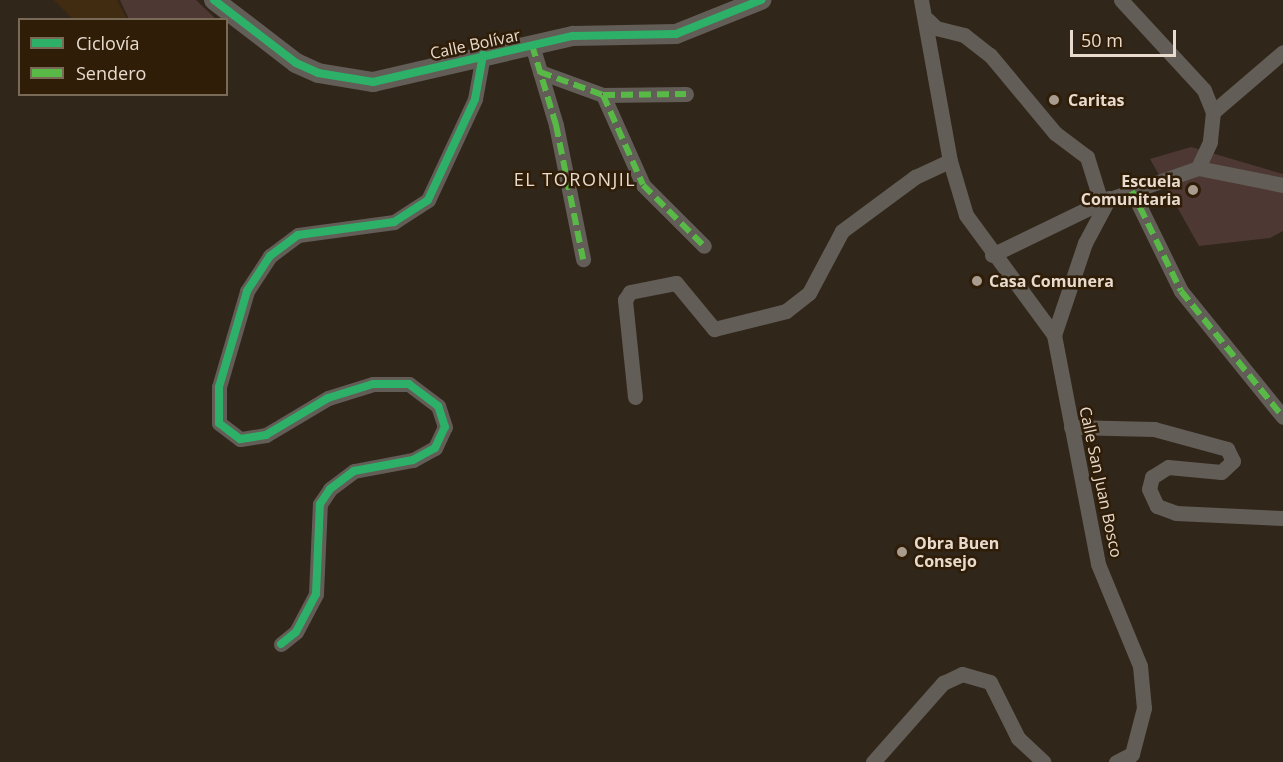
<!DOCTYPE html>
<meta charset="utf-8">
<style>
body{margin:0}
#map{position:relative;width:1283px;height:762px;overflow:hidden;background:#31261a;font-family:"Open Sans",sans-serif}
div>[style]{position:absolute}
.built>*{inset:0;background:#412b11}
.green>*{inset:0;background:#4e3833}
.minor>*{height:15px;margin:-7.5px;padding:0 7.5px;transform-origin:7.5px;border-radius:7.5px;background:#625d57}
.tertiary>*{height:20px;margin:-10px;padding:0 10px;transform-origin:10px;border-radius:10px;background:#625d57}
.quiet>*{height:6px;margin-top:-3px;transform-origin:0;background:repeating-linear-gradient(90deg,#58b947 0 12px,transparent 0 18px)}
.cycleway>*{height:8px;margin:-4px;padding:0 4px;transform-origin:4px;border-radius:4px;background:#2db169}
.dots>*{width:16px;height:16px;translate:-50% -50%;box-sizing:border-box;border:3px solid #2f1d07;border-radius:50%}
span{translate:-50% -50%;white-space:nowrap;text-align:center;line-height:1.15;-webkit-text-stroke:5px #2f1d07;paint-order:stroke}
.street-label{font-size:16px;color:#e8dbce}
.poi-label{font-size:16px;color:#e8dbce;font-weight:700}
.left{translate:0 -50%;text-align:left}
.right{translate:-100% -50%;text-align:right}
.neighbourhood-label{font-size:18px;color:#e8dbce;letter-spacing:1.5px}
.legend{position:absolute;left:18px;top:18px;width:210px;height:78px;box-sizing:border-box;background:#2f1d07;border:2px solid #796957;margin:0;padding:8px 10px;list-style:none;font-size:18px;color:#e8dbce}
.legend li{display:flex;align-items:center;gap:12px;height:30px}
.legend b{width:30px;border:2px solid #796957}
.scale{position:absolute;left:1070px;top:30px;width:106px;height:27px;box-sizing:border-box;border:3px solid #e8dbce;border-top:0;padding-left:8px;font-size:18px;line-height:21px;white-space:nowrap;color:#e8dbce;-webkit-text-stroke:4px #2f1d07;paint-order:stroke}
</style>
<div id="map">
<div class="built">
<i style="clip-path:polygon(54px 0,117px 0,127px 19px,73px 19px)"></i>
</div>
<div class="green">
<i style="clip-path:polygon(120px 0,196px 0,216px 19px,129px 19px)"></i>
<i style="clip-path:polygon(1191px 147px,1283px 174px,1283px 231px,1270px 238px,1199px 246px,1150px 159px)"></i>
</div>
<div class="minor">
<i style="left:921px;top:0;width:164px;rotate:79.8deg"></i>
<i style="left:950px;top:161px;width:56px;rotate:73.5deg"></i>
<i style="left:966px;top:215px;width:149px;rotate:53.7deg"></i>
<i style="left:1121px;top:0;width:122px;rotate:47.3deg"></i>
<i style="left:1204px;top:90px;width:24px;rotate:68deg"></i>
<i style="left:1213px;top:112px;width:30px;rotate:96deg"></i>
<i style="left:1210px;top:142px;width:29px;rotate:115deg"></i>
<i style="left:928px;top:20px;width:11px;rotate:45deg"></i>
<i style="left:936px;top:28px;width:29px;rotate:14deg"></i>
<i style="left:964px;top:35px;width:33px;rotate:38deg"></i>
<i style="left:990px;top:55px;width:102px;rotate:50.2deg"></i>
<i style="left:1055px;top:133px;width:40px;rotate:37deg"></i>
<i style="left:1087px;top:157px;width:47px;rotate:72.7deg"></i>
<i style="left:532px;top:45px;width:84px;rotate:73.3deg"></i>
<i style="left:556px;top:125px;width:137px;rotate:78.6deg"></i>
<i style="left:540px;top:72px;width:67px;rotate:20.1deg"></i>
<i style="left:603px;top:95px;width:98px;rotate:66deg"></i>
<i style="left:643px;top:185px;width:86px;rotate:45deg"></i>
<i style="left:603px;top:95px;width:83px;rotate:-0.7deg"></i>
<i style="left:1213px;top:112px;width:92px;rotate:-40.6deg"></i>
<i style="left:1132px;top:191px;width:111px;rotate:63.9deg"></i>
<i style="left:1181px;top:291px;width:162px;rotate:51deg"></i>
<i style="left:992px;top:255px;width:121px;rotate:-25.9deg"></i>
<i style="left:1101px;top:202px;width:103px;rotate:-19.3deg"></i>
<i style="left:1198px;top:168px;width:87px;rotate:11.3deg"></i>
<i style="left:1054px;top:335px;width:233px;rotate:79.1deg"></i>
<i style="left:1098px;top:564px;width:110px;rotate:67.6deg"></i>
<i style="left:1140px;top:666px;width:42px;rotate:84.6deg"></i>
<i style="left:1144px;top:708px;width:48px;rotate:104.6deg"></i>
<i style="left:1132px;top:754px;width:18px;rotate:153deg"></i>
<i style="left:1054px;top:335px;width:97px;rotate:-71.4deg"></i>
<i style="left:1085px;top:243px;width:51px;rotate:-61.9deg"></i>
<i style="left:635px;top:397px;width:98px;rotate:-95.9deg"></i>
<i style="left:625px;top:300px;width:9px;rotate:-58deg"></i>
<i style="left:630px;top:292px;width:47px;rotate:-11.1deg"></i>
<i style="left:676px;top:283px;width:60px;rotate:50.4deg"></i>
<i style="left:714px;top:329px;width:74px;rotate:-14deg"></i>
<i style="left:786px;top:311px;width:29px;rotate:-38deg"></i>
<i style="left:809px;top:293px;width:70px;rotate:-62deg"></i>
<i style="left:842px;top:231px;width:91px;rotate:-36.5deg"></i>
<i style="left:915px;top:177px;width:38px;rotate:-25deg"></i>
<i style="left:1071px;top:427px;width:83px;rotate:1.4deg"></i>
<i style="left:1154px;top:429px;width:76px;rotate:15.3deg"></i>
<i style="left:1227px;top:449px;width:13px;rotate:63deg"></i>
<i style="left:1233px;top:461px;width:16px;rotate:137deg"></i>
<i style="left:1221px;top:472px;width:53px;rotate:-174.6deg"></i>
<i style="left:1168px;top:467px;width:19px;rotate:148deg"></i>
<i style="left:1152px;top:477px;width:12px;rotate:104deg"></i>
<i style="left:1149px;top:489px;width:19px;rotate:65deg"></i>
<i style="left:1157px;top:506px;width:20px;rotate:20deg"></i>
<i style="left:1176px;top:513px;width:107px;rotate:2.7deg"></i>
<i style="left:281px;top:644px;width:19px;rotate:-39deg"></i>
<i style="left:296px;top:632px;width:43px;rotate:-62.2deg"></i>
<i style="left:316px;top:594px;width:90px;rotate:-87.5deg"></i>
<i style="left:320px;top:504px;width:18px;rotate:-56deg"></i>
<i style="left:330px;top:489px;width:30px;rotate:-37deg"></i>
<i style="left:354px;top:471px;width:60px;rotate:-10.6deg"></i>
<i style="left:413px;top:460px;width:25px;rotate:-29deg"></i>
<i style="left:435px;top:448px;width:23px;rotate:-65deg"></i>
<i style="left:445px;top:427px;width:22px;rotate:-108deg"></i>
<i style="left:438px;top:406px;width:36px;rotate:-143deg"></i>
<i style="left:409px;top:384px;width:36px;rotate:180deg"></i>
<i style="left:373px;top:384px;width:47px;rotate:162.7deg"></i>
<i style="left:328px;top:398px;width:72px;rotate:149.2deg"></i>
<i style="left:266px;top:435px;width:26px;rotate:171deg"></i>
<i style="left:240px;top:439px;width:26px;rotate:-143deg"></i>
<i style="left:219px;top:423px;width:36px;rotate:-90deg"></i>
<i style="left:219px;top:387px;width:100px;rotate:-73.7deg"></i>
<i style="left:247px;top:291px;width:42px;rotate:-56.7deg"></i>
<i style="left:270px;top:256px;width:35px;rotate:-37deg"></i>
<i style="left:298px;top:235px;width:97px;rotate:-7.7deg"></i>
<i style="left:394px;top:222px;width:40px;rotate:-32.9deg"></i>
<i style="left:428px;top:200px;width:111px;rotate:-65deg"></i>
<i style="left:475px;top:99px;width:45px;rotate:-79.7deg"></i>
<i style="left:873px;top:762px;width:106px;rotate:-48.5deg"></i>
<i style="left:943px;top:683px;width:21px;rotate:-25deg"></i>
<i style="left:962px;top:674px;width:29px;rotate:16deg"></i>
<i style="left:990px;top:682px;width:63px;rotate:63.4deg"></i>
<i style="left:1018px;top:738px;width:35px;rotate:43deg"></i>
</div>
<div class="tertiary">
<i style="left:214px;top:0;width:103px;rotate:37.5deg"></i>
<i style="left:296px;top:63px;width:24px;rotate:24deg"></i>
<i style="left:318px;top:73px;width:56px;rotate:9.3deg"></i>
<i style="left:373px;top:82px;width:205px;rotate:-13deg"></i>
<i style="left:573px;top:36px;width:103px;rotate:-1.1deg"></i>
<i style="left:676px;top:34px;width:92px;rotate:-21.8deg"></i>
</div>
<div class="quiet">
<i style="left:532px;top:45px;width:84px;rotate:73.3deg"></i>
<i style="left:556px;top:125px;width:137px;rotate:78.6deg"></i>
<i style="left:540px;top:72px;width:67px;rotate:20.1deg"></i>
<i style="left:603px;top:95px;width:98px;rotate:66deg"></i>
<i style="left:643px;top:185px;width:86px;rotate:45deg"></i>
<i style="left:603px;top:95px;width:83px;rotate:-0.7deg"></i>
<i style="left:1132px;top:191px;width:111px;rotate:63.9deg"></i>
<i style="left:1181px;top:291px;width:162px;rotate:51deg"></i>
</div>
<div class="cycleway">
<i style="left:214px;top:0;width:103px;rotate:37.5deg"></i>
<i style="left:296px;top:63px;width:24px;rotate:24deg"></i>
<i style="left:318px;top:73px;width:56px;rotate:9.3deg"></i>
<i style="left:373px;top:82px;width:205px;rotate:-13deg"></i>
<i style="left:573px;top:36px;width:103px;rotate:-1.1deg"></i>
<i style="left:676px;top:34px;width:92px;rotate:-21.8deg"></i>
<i style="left:281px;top:644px;width:19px;rotate:-39deg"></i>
<i style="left:296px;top:632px;width:43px;rotate:-62.2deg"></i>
<i style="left:316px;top:594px;width:90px;rotate:-87.5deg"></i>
<i style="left:320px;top:504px;width:18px;rotate:-56deg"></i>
<i style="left:330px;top:489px;width:30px;rotate:-37deg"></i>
<i style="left:354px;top:471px;width:60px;rotate:-10.6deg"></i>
<i style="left:413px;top:460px;width:25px;rotate:-29deg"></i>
<i style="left:435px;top:448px;width:23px;rotate:-65deg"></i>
<i style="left:445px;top:427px;width:22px;rotate:-108deg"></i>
<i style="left:438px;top:406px;width:36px;rotate:-143deg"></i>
<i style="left:409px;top:384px;width:36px;rotate:180deg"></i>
<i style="left:373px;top:384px;width:47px;rotate:162.7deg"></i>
<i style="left:328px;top:398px;width:72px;rotate:149.2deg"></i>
<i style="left:266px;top:435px;width:26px;rotate:171deg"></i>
<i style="left:240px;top:439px;width:26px;rotate:-143deg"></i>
<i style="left:219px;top:423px;width:36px;rotate:-90deg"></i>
<i style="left:219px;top:387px;width:100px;rotate:-73.7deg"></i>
<i style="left:247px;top:291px;width:42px;rotate:-56.7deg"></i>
<i style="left:270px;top:256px;width:35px;rotate:-37deg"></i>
<i style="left:298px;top:235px;width:97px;rotate:-7.7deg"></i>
<i style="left:394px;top:222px;width:40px;rotate:-32.9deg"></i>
<i style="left:428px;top:200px;width:111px;rotate:-65deg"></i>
<i style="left:475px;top:99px;width:45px;rotate:-79.7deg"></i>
</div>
<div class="dots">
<i style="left:1054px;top:100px;background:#a89c8f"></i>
<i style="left:1193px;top:190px;background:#a89c8f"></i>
<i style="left:977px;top:281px;background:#a89c8f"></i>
<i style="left:902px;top:552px;background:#a89c8f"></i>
</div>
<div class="street-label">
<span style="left:475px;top:44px;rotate:-12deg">Calle Bolívar</span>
<span style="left:1101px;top:482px;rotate:78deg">Calle San Juan Bosco</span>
</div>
<div class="poi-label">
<span class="left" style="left:1068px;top:100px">Caritas</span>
<span class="right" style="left:1181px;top:190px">Escuela<br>Comunitaria</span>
<span class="left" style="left:989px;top:281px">Casa Comunera</span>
<span class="left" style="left:914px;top:552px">Obra Buen<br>Consejo</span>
</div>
<div class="neighbourhood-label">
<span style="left:575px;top:179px">EL TORONJIL</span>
</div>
<ul class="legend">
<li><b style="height:8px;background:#2db169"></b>Ciclovía</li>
<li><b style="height:8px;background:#58b947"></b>Sendero</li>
</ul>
<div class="scale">50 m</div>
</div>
